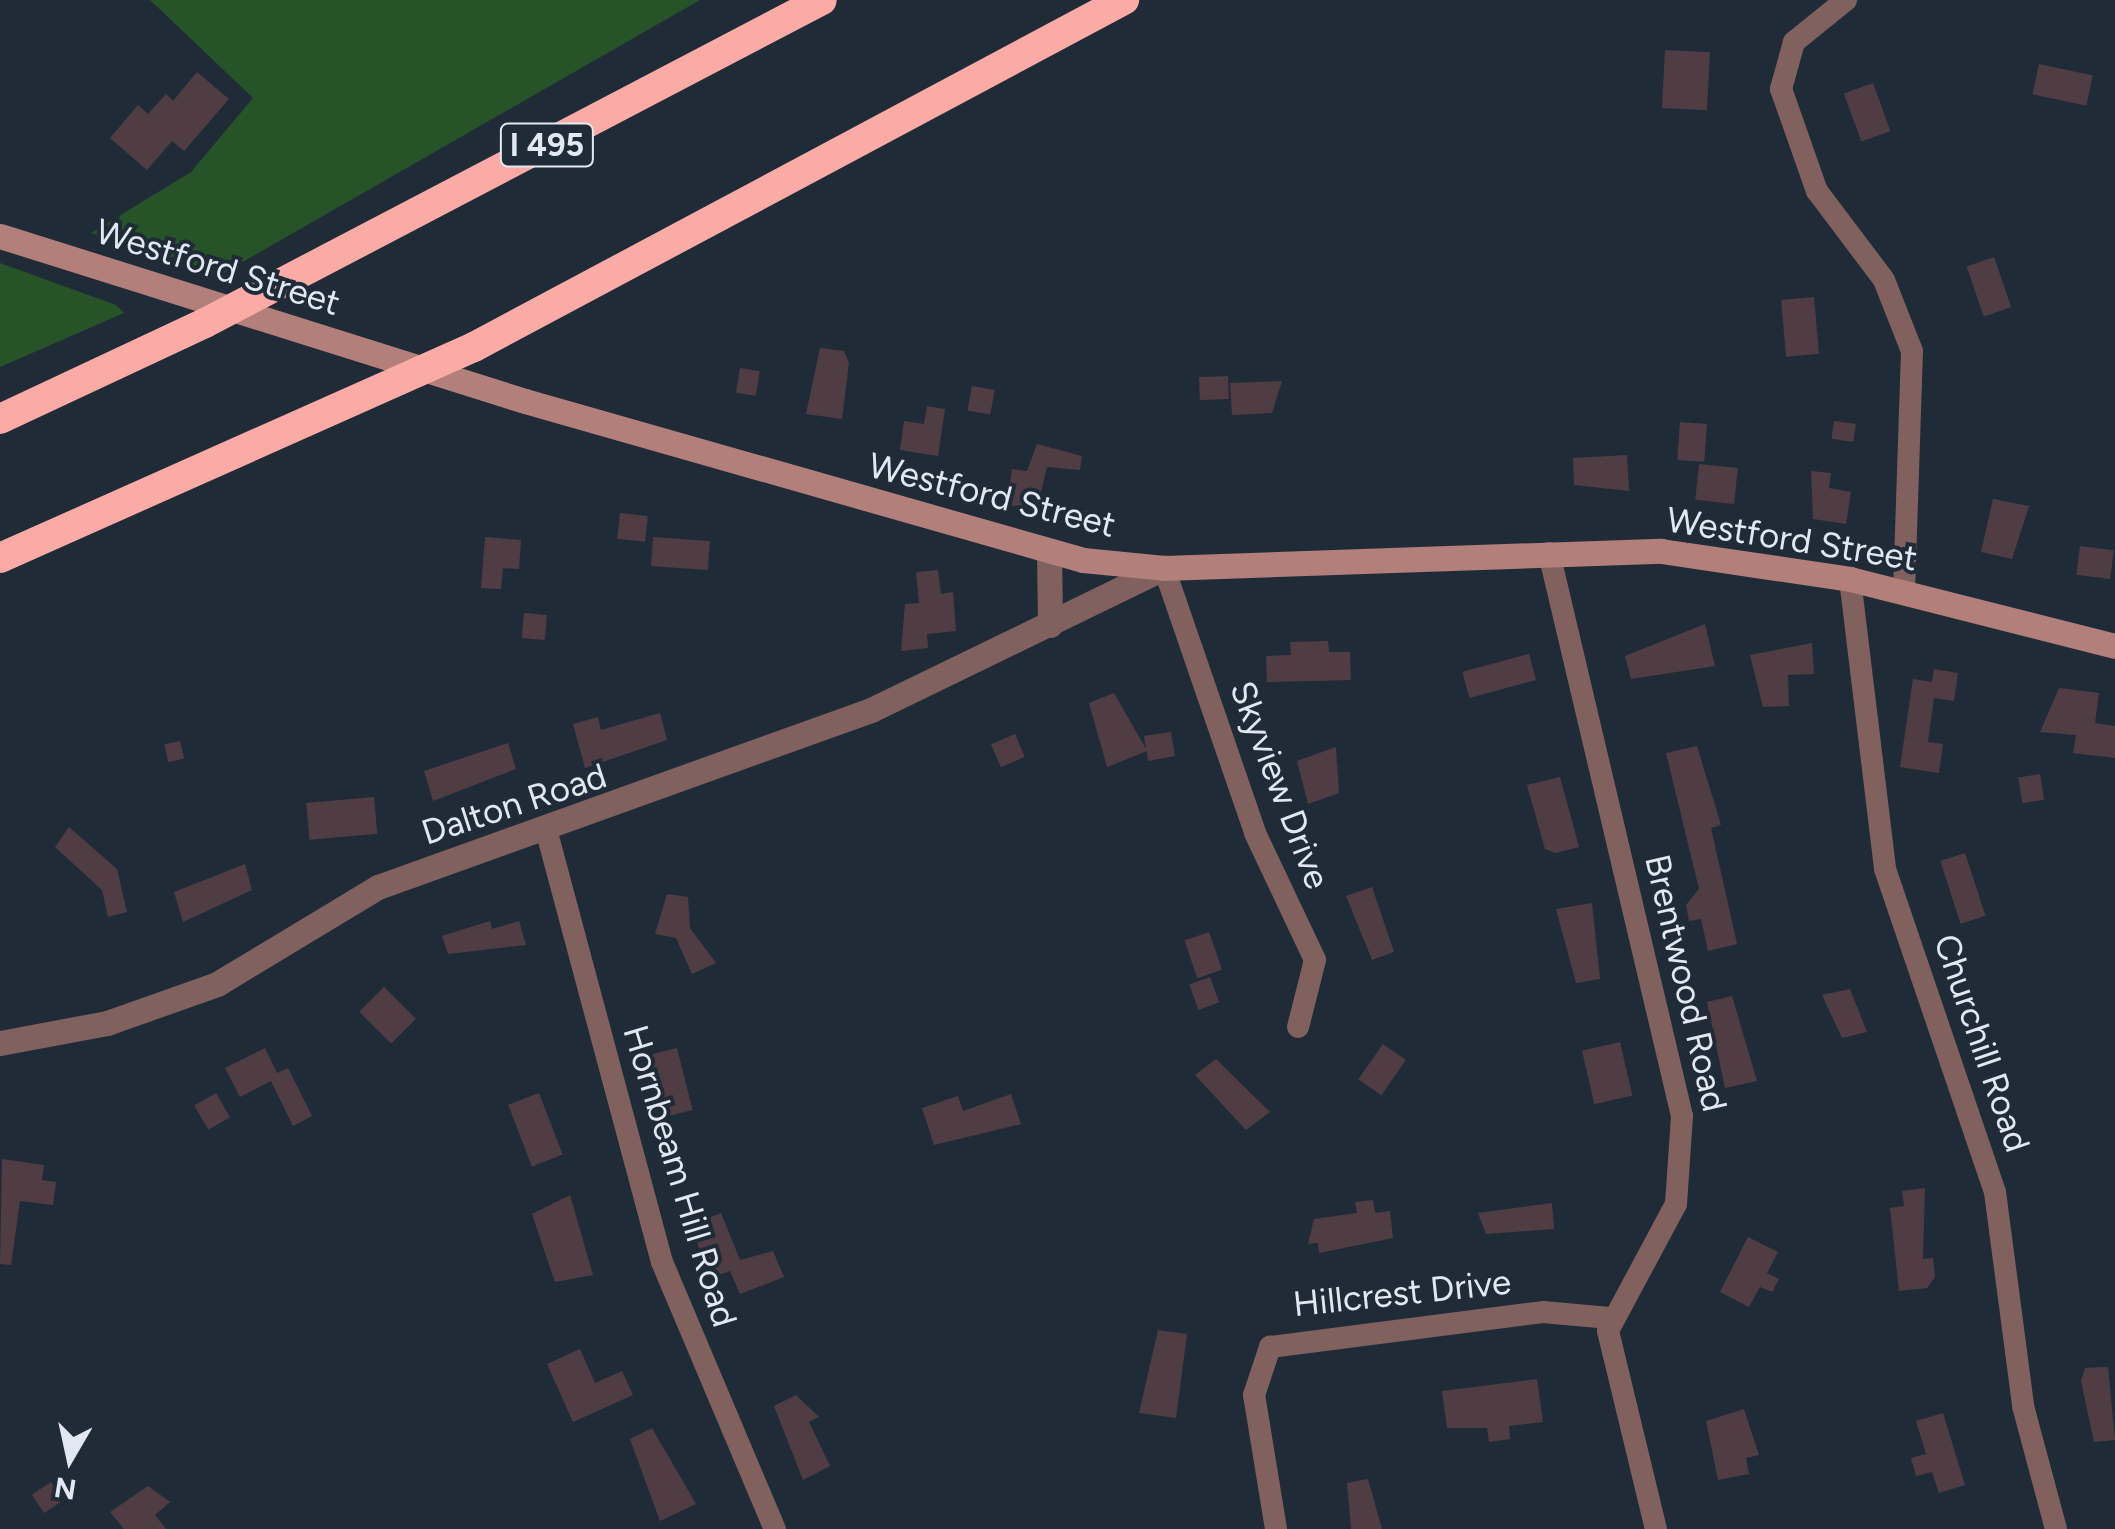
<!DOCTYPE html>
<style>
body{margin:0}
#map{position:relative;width:2115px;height:1529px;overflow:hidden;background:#202b38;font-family:Figtree,sans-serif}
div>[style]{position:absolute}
.green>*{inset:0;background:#265327}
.building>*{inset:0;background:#503d44;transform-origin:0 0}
.minor>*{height:22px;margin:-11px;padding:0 11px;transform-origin:11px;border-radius:11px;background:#81615e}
.tertiary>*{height:25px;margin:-12.5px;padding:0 12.5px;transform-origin:12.5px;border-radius:12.5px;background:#81615e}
.secondary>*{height:25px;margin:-12.5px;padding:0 12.5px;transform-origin:12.5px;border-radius:12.5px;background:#b27f7b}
.motorway>*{height:30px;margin:-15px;padding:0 15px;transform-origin:15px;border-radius:15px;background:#faaba5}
span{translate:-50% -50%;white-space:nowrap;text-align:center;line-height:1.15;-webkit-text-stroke:8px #202b38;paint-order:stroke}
.shield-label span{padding:2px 8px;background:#202b38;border:2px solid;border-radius:8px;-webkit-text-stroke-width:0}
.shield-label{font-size:32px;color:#e1e8f1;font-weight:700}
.street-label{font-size:35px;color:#e1e8f1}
.north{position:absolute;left:20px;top:1409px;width:100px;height:100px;-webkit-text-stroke:8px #202b38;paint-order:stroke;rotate:189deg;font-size:28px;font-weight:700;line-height:40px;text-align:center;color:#e1e8f1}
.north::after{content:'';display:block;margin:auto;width:35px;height:45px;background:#e1e8f1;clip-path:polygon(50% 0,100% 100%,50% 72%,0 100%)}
</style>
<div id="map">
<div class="green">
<i style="clip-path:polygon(150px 0,700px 0,218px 276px,91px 233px,191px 172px,253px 98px)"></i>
<i style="clip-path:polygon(0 263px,116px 305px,124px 313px,0 367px)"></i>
</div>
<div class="building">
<i style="left:1665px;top:50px;width:45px;height:58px;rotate:3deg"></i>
<i style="left:2039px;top:64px;width:55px;height:31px;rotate:12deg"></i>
<i style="clip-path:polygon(197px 72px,229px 99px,184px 151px,172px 141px,147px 170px,110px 138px,138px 105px,148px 114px,166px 94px,173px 101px)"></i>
<i style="left:1873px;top:83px;width:51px;height:31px;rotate:70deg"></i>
<i style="left:1994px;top:257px;width:53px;height:29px;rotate:71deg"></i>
<i style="left:1814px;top:297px;width:57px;height:33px;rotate:85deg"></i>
<i style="clip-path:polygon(820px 348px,844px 351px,849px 363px,842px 419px,806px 414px)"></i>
<i style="left:740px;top:368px;width:20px;height:25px;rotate:9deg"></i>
<i style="left:1228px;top:376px;width:23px;height:29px;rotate:88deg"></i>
<i style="clip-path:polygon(1282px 381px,1272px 413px,1232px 415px,1230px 383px)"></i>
<i style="left:972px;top:386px;width:23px;height:25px;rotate:10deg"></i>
<i style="clip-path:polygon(927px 406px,945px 409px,938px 456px,900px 450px,904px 421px,924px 424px)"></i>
<i style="left:1834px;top:421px;width:22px;height:18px;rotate:8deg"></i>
<i style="left:1680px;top:422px;width:27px;height:38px;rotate:4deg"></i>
<i style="clip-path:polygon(1037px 444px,1082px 456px,1080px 470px,1047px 467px,1037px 509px,1007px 505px,1012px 469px,1027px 471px)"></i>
<i style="clip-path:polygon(1627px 455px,1629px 491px,1574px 485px,1573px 458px)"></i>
<i style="left:1699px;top:464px;width:39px;height:36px;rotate:6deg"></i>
<i style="clip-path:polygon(1811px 471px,1831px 473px,1829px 488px,1851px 492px,1846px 524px,1813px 519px)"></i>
<i style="clip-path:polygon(1993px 499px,2029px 506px,2012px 559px,1981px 552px)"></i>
<i style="left:1084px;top:511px;width:24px;height:19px;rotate:9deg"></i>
<i style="left:620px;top:513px;width:28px;height:26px;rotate:6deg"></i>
<i style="clip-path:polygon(485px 537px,521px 540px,519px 569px,503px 568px,501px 589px,481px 588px)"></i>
<i style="left:653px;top:537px;width:57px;height:29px;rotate:4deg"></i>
<i style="left:2080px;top:546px;width:34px;height:29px;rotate:7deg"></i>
<i style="clip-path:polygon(938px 570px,941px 594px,953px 592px,956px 631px,927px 634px,928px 648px,901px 651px,905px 604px,919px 603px,916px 572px)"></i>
<i style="left:524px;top:613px;width:23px;height:25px;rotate:5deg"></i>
<i style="clip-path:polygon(1705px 624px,1715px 666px,1631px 679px,1625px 656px)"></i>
<i style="clip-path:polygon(1328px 641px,1329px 652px,1350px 652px,1351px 680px,1267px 682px,1266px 656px,1291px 655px,1290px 642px)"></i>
<i style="clip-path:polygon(1812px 643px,1814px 674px,1788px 675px,1789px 706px,1763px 707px,1750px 655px)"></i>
<i style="left:1529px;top:654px;width:27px;height:69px;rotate:75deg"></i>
<i style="clip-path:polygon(1934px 669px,1958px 673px,1954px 701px,1934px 698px,1928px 742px,1943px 744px,1939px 773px,1900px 767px,1913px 679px,1932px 682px)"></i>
<i style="clip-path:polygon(2059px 688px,2099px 693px,2095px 723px,2115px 726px,2115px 758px,2073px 753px,2076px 735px,2040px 732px)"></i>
<i style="clip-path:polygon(1114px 693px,1146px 749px,1144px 736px,1171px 732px,1175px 756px,1148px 761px,1147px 751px,1107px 767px,1089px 703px)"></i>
<i style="clip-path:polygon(660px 713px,667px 740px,585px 768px,573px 724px,598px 717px,601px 730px)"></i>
<i style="left:1015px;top:734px;width:25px;height:26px;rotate:67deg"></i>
<i style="left:180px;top:741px;width:18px;height:16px;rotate:77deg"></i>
<i style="clip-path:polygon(508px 743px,516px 769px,433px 801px,424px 771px)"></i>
<i style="clip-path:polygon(1697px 746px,1721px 825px,1711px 828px,1737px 944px,1708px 951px,1701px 919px,1689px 921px,1686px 905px,1699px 889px,1666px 753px)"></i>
<i style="clip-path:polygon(1336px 747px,1339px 793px,1308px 804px,1297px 761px)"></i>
<i style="left:2040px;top:774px;width:26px;height:22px;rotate:81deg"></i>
<i style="clip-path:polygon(1560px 777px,1579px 847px,1555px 853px,1545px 849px,1527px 785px)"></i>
<i style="left:374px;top:797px;width:37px;height:68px;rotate:85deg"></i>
<i style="clip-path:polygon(69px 827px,117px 869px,127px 912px,108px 917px,102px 890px,55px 847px)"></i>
<i style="left:1965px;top:853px;width:66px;height:26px;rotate:72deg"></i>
<i style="clip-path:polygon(245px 864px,252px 890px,183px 922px,174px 892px)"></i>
<i style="clip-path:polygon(1372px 887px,1394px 952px,1372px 960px,1346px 896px)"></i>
<i style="clip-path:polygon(667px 894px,688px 897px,690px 928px,716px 963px,692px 974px,676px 938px,655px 934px)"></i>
<i style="clip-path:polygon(1592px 903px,1600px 979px,1576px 983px,1556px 909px)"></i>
<i style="clip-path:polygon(490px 921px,492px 929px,519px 921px,526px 945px,448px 954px,442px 936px)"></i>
<i style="left:1209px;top:932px;width:40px;height:26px;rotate:71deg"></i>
<i style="left:1210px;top:977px;width:27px;height:22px;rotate:70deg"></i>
<i style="left:384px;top:987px;width:45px;height:35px;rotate:45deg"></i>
<i style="clip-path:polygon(1850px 989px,1867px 1032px,1842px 1038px,1822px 995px)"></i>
<i style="clip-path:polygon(1732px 996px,1757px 1081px,1725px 1088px,1707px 1002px)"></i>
<i style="left:1620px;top:1042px;width:55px;height:39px;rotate:77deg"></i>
<i style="left:1383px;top:1044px;width:28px;height:43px;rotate:35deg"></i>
<i style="clip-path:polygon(265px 1048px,277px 1073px,288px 1068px,312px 1116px,293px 1126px,271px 1081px,240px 1097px,225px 1068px)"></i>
<i style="left:677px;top:1048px;width:64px;height:29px;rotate:76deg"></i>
<i style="clip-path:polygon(1216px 1059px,1270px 1112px,1246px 1130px,1195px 1075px)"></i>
<i style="left:216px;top:1093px;width:28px;height:25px;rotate:60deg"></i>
<i style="left:539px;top:1093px;width:66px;height:33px;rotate:69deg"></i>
<i style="clip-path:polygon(1011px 1094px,1021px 1124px,934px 1145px,922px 1108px,958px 1096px,963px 1111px)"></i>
<i style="clip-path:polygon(2px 1159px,44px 1165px,42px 1180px,56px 1182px,53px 1205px,20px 1201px,11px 1265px,0 1264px)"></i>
<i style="clip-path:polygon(1925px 1188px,1923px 1259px,1933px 1258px,1935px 1277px,1927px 1288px,1899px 1291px,1890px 1208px,1904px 1206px,1902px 1191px)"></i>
<i style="clip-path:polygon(570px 1195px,593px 1275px,555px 1282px,532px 1214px)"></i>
<i style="clip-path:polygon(1373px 1200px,1375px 1213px,1390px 1211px,1393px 1238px,1319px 1253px,1318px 1243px,1308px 1244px,1314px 1219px,1357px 1213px,1355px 1202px)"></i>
<i style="clip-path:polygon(1552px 1203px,1554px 1229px,1486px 1234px,1478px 1213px)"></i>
<i style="clip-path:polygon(721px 1213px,740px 1260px,773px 1251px,784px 1277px,740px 1294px,730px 1271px,711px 1278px,690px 1225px)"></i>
<i style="clip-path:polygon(1748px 1237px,1778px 1252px,1767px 1273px,1779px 1279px,1772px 1292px,1760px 1287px,1749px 1307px,1720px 1292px)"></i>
<i style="clip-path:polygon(1158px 1330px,1187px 1334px,1176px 1418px,1139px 1413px)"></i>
<i style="clip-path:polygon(580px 1349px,595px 1383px,622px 1371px,633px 1395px,573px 1422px,547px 1364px)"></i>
<i style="clip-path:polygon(2108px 1367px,2115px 1440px,2094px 1442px,2081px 1381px,2085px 1368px)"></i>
<i style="clip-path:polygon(1537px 1379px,1543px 1422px,1509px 1426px,1510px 1439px,1489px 1442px,1487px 1428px,1447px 1428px,1442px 1391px)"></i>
<i style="clip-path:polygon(796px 1395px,819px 1417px,809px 1422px,830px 1466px,803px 1480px,774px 1406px)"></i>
<i style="clip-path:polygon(1744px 1409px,1759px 1455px,1746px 1458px,1749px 1474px,1718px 1480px,1706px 1421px)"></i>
<i style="clip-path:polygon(1943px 1413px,1965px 1485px,1939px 1493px,1932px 1472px,1916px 1476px,1911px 1458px,1926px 1454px,1916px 1421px)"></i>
<i style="clip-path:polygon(652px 1428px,696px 1504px,660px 1521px,630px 1439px)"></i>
<i style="clip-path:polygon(1368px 1479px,1382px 1529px,1351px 1529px,1347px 1483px)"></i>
<i style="left:51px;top:1482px;width:22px;height:23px;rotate:56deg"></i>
<i style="clip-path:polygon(148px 1486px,170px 1502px,155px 1515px,166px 1529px,124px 1529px,110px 1512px)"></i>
</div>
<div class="minor">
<i style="left:1846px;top:0;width:67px;rotate:141.1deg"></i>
<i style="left:1794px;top:42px;width:49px;rotate:105.5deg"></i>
<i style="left:1781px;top:89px;width:108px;rotate:70.6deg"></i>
<i style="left:1817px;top:191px;width:111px;rotate:53deg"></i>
<i style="left:1884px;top:280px;width:76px;rotate:68.5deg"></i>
<i style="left:1912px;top:351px;width:240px;rotate:91.9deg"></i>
<i style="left:1549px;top:553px;width:578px;rotate:76.71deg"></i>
<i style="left:1682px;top:1116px;width:88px;rotate:93.9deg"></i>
<i style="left:1676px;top:1204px;width:144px;rotate:118.2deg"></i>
<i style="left:1608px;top:1331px;width:204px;rotate:76.4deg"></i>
<i style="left:1164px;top:568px;width:280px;rotate:71deg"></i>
<i style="left:1255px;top:833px;width:140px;rotate:64.7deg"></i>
<i style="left:1315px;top:960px;width:69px;rotate:104.2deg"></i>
<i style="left:1850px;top:579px;width:292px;rotate:83.1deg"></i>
<i style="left:1885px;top:869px;width:341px;rotate:71.2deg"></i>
<i style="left:1995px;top:1192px;width:216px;rotate:82.5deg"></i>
<i style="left:2023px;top:1406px;width:127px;rotate:75deg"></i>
<i style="left:547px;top:833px;width:444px;rotate:75deg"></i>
<i style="left:662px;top:1262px;width:290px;rotate:67.1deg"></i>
<i style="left:1276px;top:1529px;width:136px;rotate:-99.3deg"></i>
<i style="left:1254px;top:1395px;width:51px;rotate:-71.6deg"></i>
<i style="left:1270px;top:1347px;width:275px;rotate:-7.3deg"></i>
<i style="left:1543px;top:1312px;width:67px;rotate:5.1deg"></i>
</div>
<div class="tertiary">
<i style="left:1049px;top:551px;width:74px;rotate:89.2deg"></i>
<i style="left:0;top:1043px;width:109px;rotate:-10.6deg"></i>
<i style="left:107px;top:1023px;width:117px;rotate:-19.5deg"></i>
<i style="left:217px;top:984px;width:188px;rotate:-31.1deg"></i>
<i style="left:378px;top:887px;width:524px;rotate:-19.75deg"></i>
<i style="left:871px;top:710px;width:326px;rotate:-25.9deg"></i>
</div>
<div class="secondary">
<i style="left:0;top:236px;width:550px;rotate:17.45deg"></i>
<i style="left:525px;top:401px;width:580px;rotate:15.9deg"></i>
<i style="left:1083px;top:560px;width:81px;rotate:5.6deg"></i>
<i style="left:1164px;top:568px;width:497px;rotate:-2deg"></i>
<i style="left:1661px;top:551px;width:191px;rotate:8.4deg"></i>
<i style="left:1850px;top:579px;width:273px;rotate:14.2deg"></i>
</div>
<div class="motorway">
<i style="left:0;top:419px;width:226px;rotate:-25.1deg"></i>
<i style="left:205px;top:323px;width:696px;rotate:-27.63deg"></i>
<i style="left:0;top:558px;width:519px;rotate:-24deg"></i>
<i style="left:474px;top:347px;width:737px;rotate:-28.1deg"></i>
</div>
<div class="shield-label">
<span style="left:547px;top:145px">I 495</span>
</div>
<div class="street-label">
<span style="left:218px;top:267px;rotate:17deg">Westford Street</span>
<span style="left:992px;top:495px;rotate:14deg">Westford Street</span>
<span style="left:1792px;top:539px;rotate:9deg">Westford Street</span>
<span style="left:1280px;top:785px;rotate:69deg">Skyview Drive</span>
<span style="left:514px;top:804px;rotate:-18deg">Dalton Road</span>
<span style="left:1686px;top:983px;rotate:77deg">Brentwood Road</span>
<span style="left:1982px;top:1043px;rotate:71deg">Churchill Road</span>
<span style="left:680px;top:1176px;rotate:73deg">Hornbeam Hill Road</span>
<span style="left:1402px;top:1293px;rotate:-6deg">Hillcrest Drive</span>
</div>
<div class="north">N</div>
</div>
